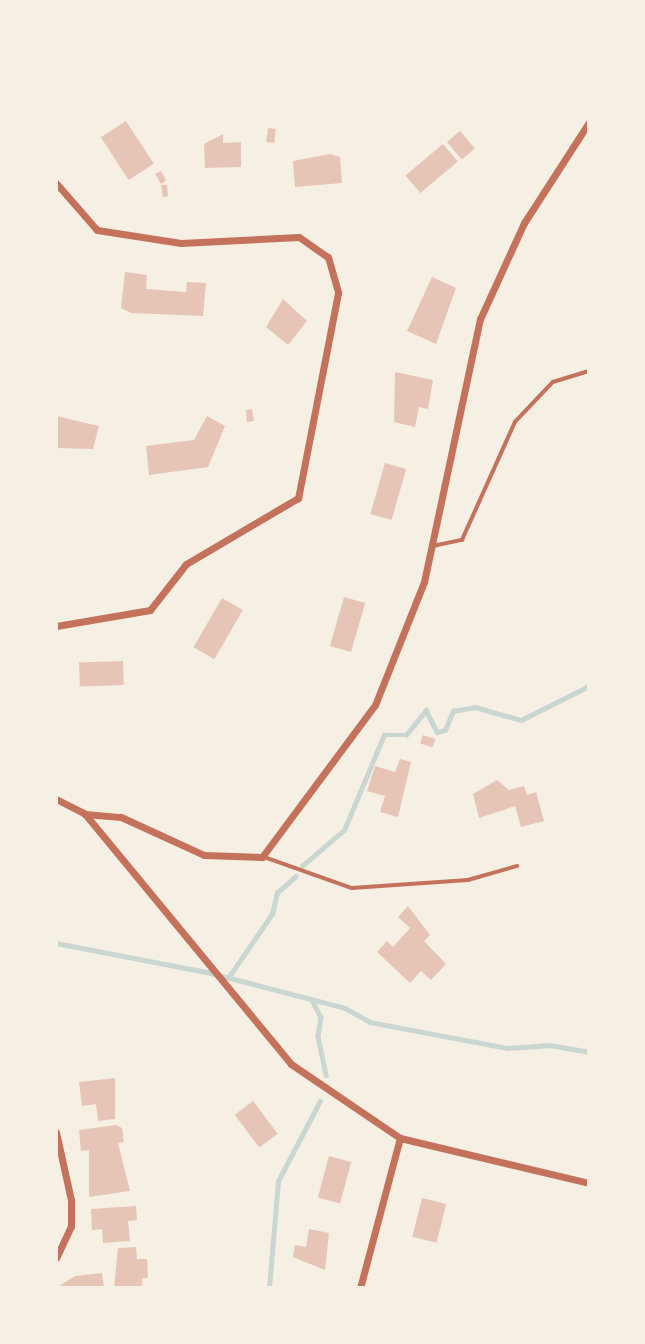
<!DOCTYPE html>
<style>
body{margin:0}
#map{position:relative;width:645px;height:1344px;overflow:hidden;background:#f6efe4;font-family:"Noto Serif",serif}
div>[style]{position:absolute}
.stream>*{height:4.5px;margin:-2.25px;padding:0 2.25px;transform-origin:2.25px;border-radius:2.25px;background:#c9d6d2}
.building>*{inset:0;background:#e6c5b7;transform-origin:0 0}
.service>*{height:3.5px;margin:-1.75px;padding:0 1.75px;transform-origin:1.75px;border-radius:1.75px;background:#c5725c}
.minor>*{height:7px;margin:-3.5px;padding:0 3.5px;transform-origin:3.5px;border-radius:3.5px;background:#c5725c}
span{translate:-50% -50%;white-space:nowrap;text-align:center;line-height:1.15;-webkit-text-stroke:7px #f6efe4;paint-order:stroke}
.frame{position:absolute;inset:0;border:58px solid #f6efe4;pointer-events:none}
</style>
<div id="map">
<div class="stream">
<i style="left:302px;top:866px;width:55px;rotate:-40.6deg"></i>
<i style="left:344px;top:830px;width:103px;rotate:-67.2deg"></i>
<i style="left:384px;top:735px;width:22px"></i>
<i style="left:406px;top:735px;width:32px;rotate:-51deg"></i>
<i style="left:426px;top:710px;width:25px;rotate:63deg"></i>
<i style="left:437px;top:732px;width:8px;rotate:-14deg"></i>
<i style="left:445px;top:730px;width:21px;rotate:-67deg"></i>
<i style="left:453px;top:711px;width:22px;rotate:-10deg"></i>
<i style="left:475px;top:707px;width:48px;rotate:15.8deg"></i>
<i style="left:521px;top:720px;width:76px;rotate:-26.6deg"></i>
<i style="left:56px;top:943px;width:154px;rotate:10.9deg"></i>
<i style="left:207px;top:972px;width:143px;rotate:14.6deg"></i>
<i style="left:345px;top:1008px;width:29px;rotate:29deg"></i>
<i style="left:370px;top:1022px;width:140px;rotate:10.7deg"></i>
<i style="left:508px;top:1048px;width:42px;rotate:-4.1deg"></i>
<i style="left:550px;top:1045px;width:40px;rotate:10deg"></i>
<i style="left:228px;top:978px;width:78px;rotate:-55.5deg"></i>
<i style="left:272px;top:914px;width:22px;rotate:-77deg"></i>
<i style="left:277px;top:893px;width:25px;rotate:-42deg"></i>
<i style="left:313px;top:1002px;width:17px;rotate:62deg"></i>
<i style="left:321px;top:1017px;width:20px;rotate:99deg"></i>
<i style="left:318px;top:1037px;width:39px;rotate:78deg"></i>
<i style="left:269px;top:1288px;width:107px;rotate:-85.2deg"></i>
<i style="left:278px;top:1181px;width:90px;rotate:-62.3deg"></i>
</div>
<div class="building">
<i style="left:126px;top:121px;width:51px;height:30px;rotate:57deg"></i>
<i style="left:268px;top:128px;width:8px;height:14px;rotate:7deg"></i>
<i style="left:460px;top:131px;width:23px;height:17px;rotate:50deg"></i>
<i style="clip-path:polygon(223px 134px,223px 143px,241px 142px,241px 167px,205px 168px,204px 144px)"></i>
<i style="left:443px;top:144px;width:23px;height:49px;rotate:50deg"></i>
<i style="clip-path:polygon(330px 154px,340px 157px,342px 183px,295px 187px,293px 161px)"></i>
<i style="clip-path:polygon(161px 171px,166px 180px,161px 184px,155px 174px)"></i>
<i style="clip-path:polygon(161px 185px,167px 185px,168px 196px,163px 197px)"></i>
<i style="clip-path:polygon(125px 272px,147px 275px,146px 289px,186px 292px,187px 282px,206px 283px,203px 316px,131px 313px,121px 308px)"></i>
<i style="clip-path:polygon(432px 277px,456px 288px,436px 344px,407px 331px)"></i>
<i style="clip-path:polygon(283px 299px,307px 321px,288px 345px,266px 327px)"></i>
<i style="clip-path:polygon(395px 372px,433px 380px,428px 409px,419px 407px,415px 427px,394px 422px)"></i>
<i style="clip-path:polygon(252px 409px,254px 421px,247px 422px,246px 410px)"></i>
<i style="clip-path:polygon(56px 416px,99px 426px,93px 449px,56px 448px)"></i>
<i style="clip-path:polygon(207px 416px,225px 426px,208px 467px,149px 475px,146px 446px,194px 440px)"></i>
<i style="left:385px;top:463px;width:22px;height:53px;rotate:16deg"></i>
<i style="left:344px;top:597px;width:22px;height:51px;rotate:16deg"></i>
<i style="left:222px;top:598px;width:24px;height:57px;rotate:30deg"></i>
<i style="left:123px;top:661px;width:24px;height:44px;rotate:88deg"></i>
<i style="left:423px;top:735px;width:13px;height:9px;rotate:18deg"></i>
<i style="clip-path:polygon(400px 759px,411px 762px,398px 817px,380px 812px,385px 796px,367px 791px,375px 766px,395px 772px)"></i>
<i style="clip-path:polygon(497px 780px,509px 790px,524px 786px,527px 795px,536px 792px,544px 821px,521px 827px,515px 806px,479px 818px,473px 794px)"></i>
<i style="clip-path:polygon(408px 906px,430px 935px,424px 941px,446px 964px,431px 980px,421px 971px,410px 983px,377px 952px,387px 941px,393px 947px,410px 928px,398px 917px)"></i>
<i style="clip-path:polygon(115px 1078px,115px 1119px,98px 1121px,96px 1104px,82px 1106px,79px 1082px)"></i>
<i style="left:253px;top:1101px;width:41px;height:23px;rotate:53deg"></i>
<i style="clip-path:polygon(116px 1125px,122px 1128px,124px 1142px,118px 1143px,130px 1191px,89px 1197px,89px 1150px,81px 1151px,79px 1130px)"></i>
<i style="left:329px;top:1156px;width:23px;height:43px;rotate:15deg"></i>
<i style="left:422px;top:1198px;width:25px;height:40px;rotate:14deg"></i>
<i style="clip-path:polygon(136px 1206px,137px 1220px,128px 1221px,130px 1241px,103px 1243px,102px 1229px,92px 1230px,91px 1209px)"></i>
<i style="clip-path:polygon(309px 1229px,329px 1233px,325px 1270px,293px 1257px,295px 1245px,306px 1247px)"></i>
<i style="clip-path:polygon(136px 1247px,137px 1259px,147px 1259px,148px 1278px,142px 1278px,142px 1288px,114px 1288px,118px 1248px)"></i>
<i style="clip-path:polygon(102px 1273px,104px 1288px,56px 1288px,75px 1276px)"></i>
</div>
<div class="service">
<i style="left:433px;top:546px;width:30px;rotate:-12deg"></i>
<i style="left:462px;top:540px;width:129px;rotate:-65.8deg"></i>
<i style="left:515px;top:422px;width:55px;rotate:-46.5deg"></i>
<i style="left:553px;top:382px;width:38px;rotate:-17deg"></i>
<i style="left:264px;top:857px;width:93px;rotate:19.4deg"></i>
<i style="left:352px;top:888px;width:116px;rotate:-3.9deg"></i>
<i style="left:468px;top:880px;width:51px;rotate:-15.9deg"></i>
</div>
<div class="minor">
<i style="left:56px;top:183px;width:62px;rotate:48.9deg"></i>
<i style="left:97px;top:230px;width:85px;rotate:8.8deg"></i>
<i style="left:181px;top:243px;width:118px;rotate:-2.9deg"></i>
<i style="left:299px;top:237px;width:35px;rotate:35deg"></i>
<i style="left:328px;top:257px;width:37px;rotate:74deg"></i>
<i style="left:338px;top:293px;width:209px;rotate:101deg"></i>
<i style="left:298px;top:498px;width:130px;rotate:149.5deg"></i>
<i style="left:186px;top:564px;width:58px;rotate:128deg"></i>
<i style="left:150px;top:610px;width:95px;rotate:170.3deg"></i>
<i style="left:56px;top:799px;width:33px;rotate:27deg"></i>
<i style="left:85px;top:814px;width:324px;rotate:50.5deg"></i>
<i style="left:291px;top:1064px;width:132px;rotate:34.2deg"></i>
<i style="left:400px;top:1138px;width:194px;rotate:13.4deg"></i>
<i style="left:85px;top:814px;width:36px;rotate:5deg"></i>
<i style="left:121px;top:817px;width:91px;rotate:24.6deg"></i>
<i style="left:204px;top:855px;width:58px;rotate:2deg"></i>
<i style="left:262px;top:857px;width:189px;rotate:-53.4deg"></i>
<i style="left:375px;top:705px;width:132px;rotate:-68.3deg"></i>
<i style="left:424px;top:582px;width:269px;rotate:-78deg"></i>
<i style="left:480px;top:319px;width:106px;rotate:-65.4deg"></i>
<i style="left:524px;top:223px;width:120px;rotate:-57.2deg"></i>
<i style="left:56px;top:1132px;width:70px;rotate:77.6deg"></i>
<i style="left:71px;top:1200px;width:26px;rotate:90deg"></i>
<i style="left:71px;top:1226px;width:35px;rotate:115deg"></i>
<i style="left:360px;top:1288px;width:155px;rotate:-75.1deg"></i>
</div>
<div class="frame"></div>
</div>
